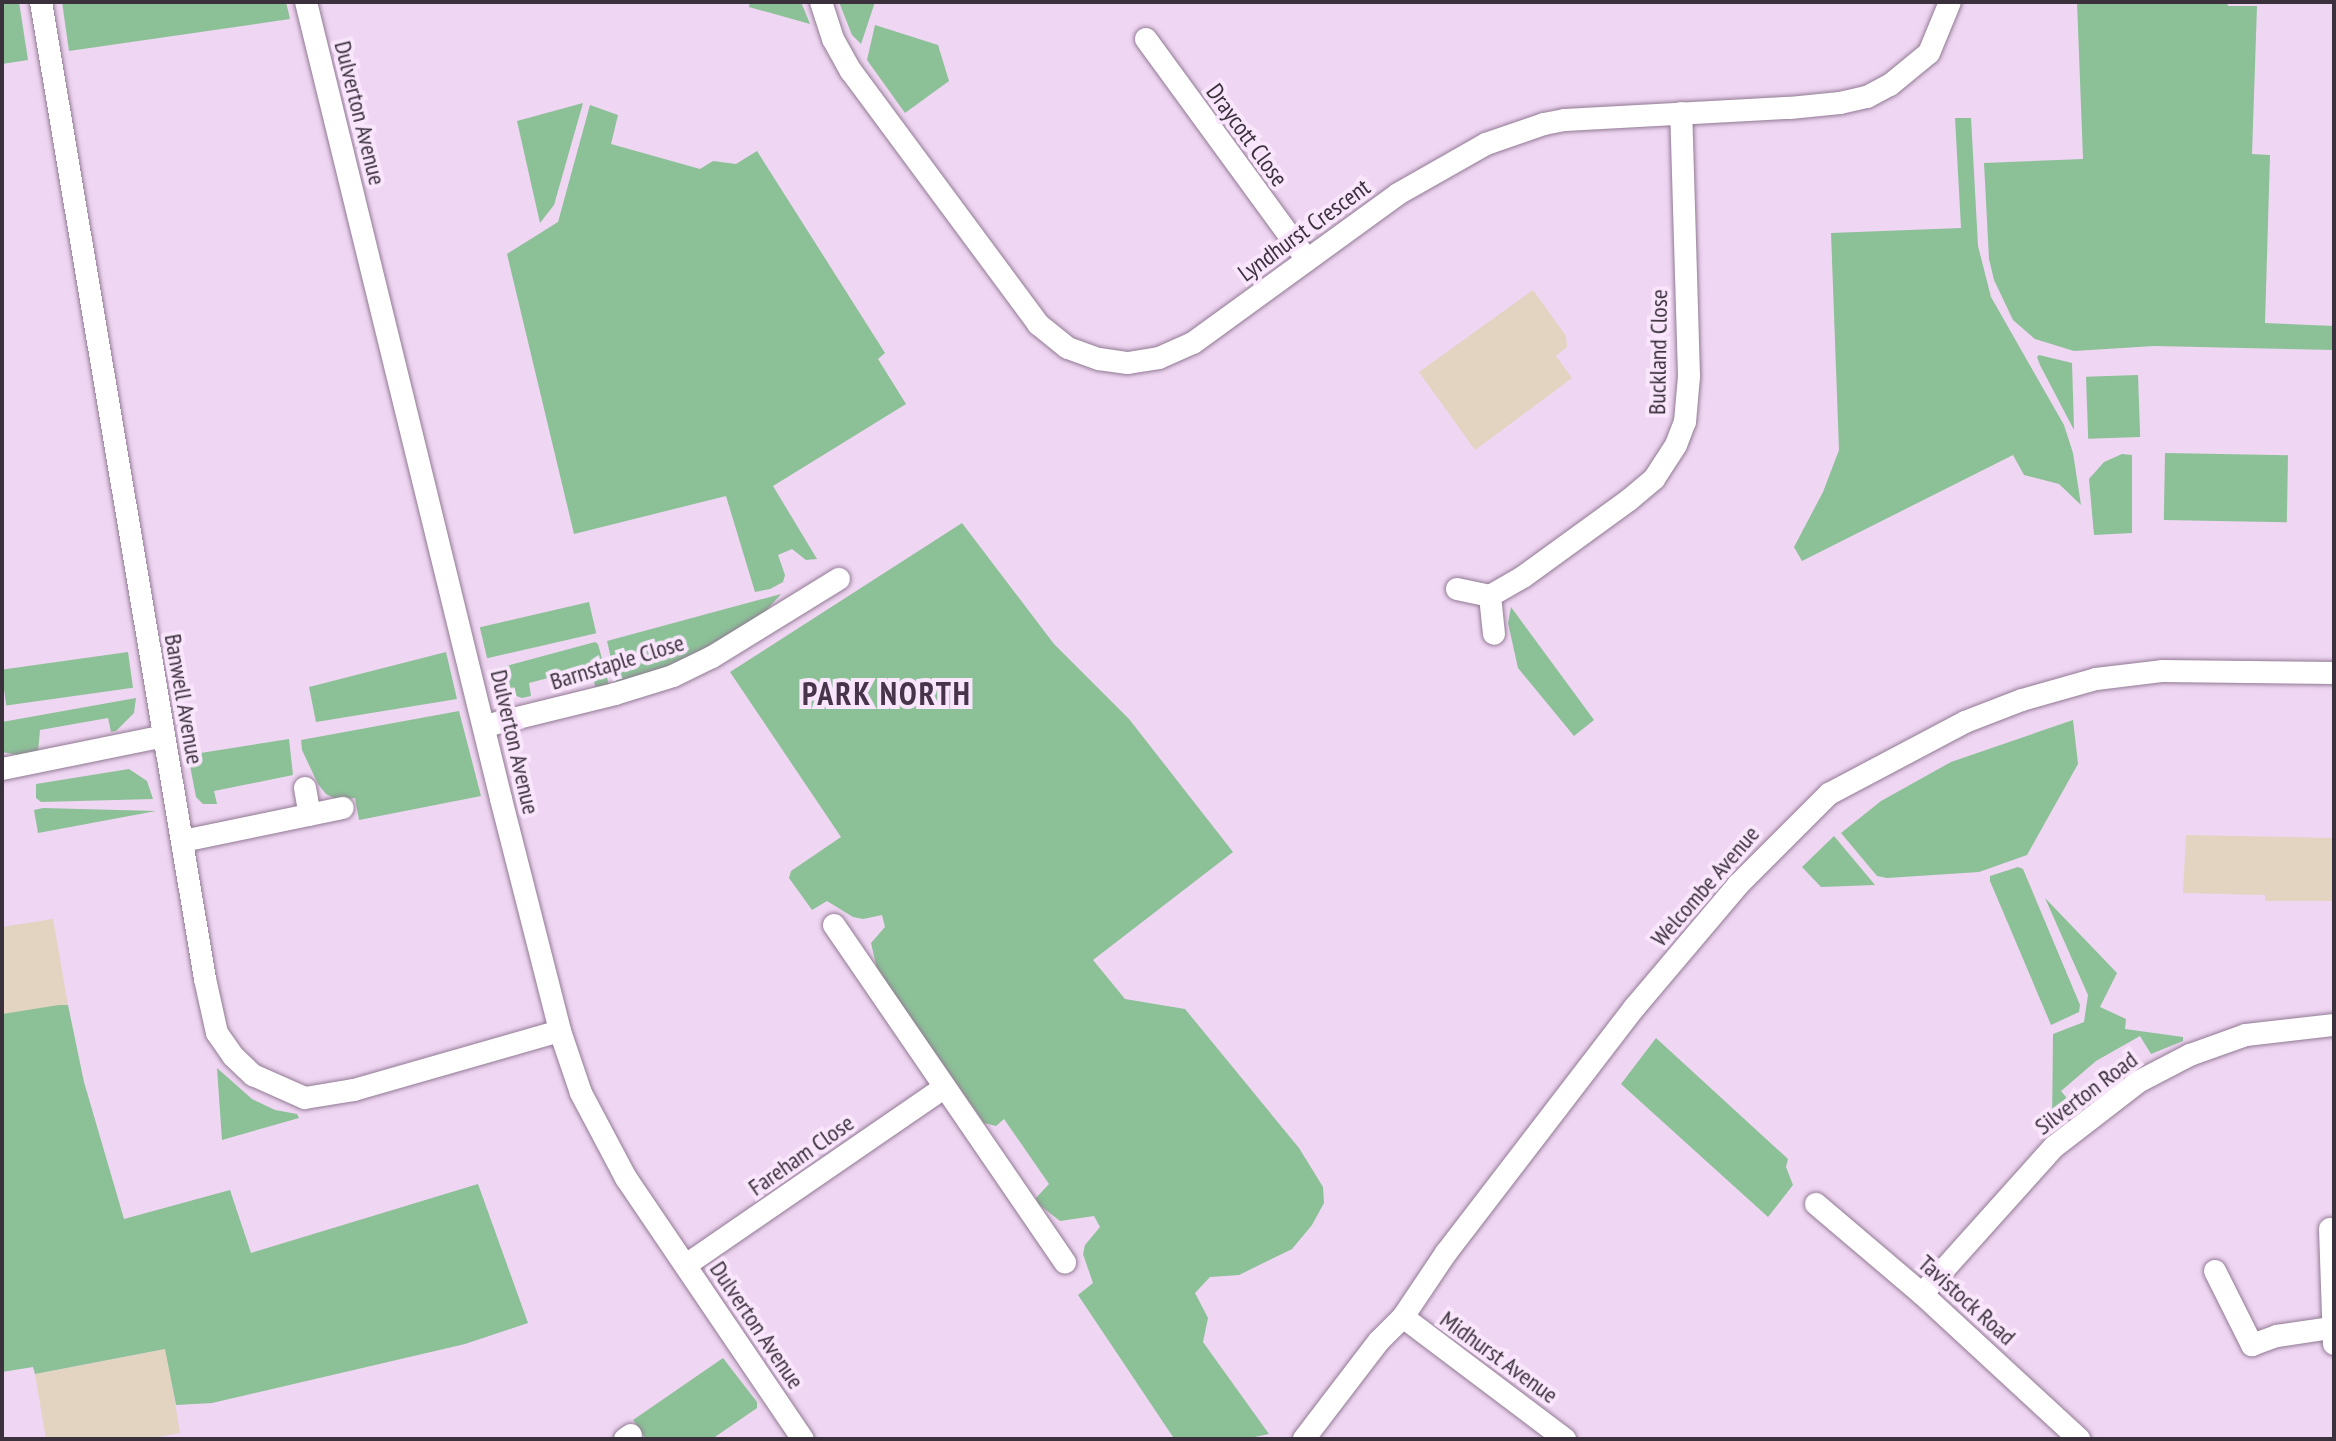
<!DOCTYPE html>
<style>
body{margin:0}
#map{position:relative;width:2336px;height:1441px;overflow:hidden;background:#efd6f2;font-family:"PT Sans Narrow",sans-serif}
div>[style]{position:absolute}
.industrial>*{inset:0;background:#e2d4c1}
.green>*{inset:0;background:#8cc097;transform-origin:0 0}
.roads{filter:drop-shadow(0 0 2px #917a94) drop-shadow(0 0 2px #917a94)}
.street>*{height:22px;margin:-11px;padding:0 11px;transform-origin:11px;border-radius:11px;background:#fff}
span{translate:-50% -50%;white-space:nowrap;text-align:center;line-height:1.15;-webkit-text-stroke:8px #f9e5fc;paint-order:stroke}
.street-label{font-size:24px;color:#3b313c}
.district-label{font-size:32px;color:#48344a;font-weight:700;letter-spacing:2px}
.frame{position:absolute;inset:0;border:4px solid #3b313c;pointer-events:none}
</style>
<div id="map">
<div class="industrial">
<i style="clip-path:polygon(1533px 290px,1566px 336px,1567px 347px,1556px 356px,1572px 378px,1475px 450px,1419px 372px)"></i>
<i style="clip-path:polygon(2186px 835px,2334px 838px,2334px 901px,2265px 901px,2265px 895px,2183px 893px)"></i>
<i style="clip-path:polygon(53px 919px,68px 1005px,2px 1014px,2px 927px)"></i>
<i style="clip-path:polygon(166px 1349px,180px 1433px,146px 1439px,46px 1439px,35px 1374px)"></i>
</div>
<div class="green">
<i style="clip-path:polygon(2px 2px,19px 2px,28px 60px,2px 64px)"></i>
<i style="clip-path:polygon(62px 2px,286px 2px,290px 19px,69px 51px)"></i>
<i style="clip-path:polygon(750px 2px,801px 2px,810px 24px,749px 7px)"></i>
<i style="clip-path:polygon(839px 2px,875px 2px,861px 44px,852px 35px)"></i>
<i style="clip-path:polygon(2077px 2px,2227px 2px,2228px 6px,2257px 6px,2252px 154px,2270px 155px,2265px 323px,2334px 326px,2334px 350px,2154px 346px,2074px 351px,2035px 339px,2013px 320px,1994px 280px,1989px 259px,1984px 163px,2083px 159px)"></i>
<i style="clip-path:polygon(875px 25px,938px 45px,949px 81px,905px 113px,867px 60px)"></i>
<i style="clip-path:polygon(583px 103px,554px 205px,540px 223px,517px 121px)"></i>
<i style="clip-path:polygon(590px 105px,618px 115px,611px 144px,700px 169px,713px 161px,736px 164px,757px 151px,885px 353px,878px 359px,906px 404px,773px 486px,817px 559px,806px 560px,792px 549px,778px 555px,785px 575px,783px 582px,770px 589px,755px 592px,726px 496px,574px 534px,507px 254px,558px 222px)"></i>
<i style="clip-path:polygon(1955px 118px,1971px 118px,1978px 246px,1991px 297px,2064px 425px,2073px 453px,2081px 505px,2059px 484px,2024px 475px,2013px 455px,1802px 561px,1794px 547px,1823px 492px,1839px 450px,1831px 233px,1961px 228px)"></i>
<i style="clip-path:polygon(2039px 355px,2072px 363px,2074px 430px,2040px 365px,2037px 357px)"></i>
<i style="left:2138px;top:375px;width:62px;height:52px;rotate:88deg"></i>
<i style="left:2165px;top:453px;width:123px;height:67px;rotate:1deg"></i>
<i style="clip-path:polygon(2122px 454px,2132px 455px,2132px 533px,2094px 535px,2089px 479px,2104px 462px)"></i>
<i style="clip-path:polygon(962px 523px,1054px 644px,1129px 719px,1233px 852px,1093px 960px,1125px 999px,1185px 1009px,1299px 1148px,1323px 1187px,1324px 1203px,1312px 1225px,1292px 1249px,1239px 1275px,1210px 1277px,1195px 1293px,1208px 1318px,1203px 1342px,1269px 1434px,1250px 1438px,1173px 1437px,1078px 1295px,1093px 1283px,1083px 1254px,1085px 1245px,1100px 1227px,1094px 1216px,1060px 1221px,1037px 1203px,1036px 1198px,1049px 1184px,1004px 1119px,996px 1126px,984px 1123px,877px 969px,871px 943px,885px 927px,882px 915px,863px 919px,853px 917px,827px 901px,812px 910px,789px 878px,791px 871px,841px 837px,730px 672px)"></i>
<i style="clip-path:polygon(781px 594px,766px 611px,722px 640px,675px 665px,617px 684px,607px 641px)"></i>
<i style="left:589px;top:602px;width:32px;height:112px;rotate:77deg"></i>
<i style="clip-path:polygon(1511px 607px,1594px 720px,1574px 736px,1518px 668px,1508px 623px)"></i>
<i style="clip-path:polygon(595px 642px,598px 644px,609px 685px,596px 689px,590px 667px,529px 683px,531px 696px,522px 698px,501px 691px,493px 678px,491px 670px)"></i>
<i style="left:128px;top:652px;width:36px;height:128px;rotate:82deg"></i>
<i style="clip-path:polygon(446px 652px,457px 699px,316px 722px,309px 687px)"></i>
<i style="clip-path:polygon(136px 698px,134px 713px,116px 731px,111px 732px,108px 718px,40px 730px,38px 752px,18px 755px,2px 752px,2px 722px)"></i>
<i style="clip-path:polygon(459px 711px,481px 796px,359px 820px,355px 798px,338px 800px,326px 794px,318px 784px,302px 750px,301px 740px)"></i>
<i style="clip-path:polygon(2073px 720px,2078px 764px,2027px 855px,1979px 872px,1887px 878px,1877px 876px,1841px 833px,1881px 801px,1951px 762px)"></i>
<i style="clip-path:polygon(289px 739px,293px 775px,214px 791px,217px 804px,203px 804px,196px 797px,188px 755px)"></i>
<i style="clip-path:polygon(129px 769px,147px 781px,153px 799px,41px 802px,36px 798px,36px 784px)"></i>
<i style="clip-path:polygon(43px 808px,156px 811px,38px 833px,34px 810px)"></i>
<i style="clip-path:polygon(1834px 836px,1875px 885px,1821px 887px,1802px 867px)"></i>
<i style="clip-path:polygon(2018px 867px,2023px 869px,2080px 1005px,2079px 1012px,2051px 1025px,1990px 881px,1990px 876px)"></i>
<i style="clip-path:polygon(2045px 898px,2117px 973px,2100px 1007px,2126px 1019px,2125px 1029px,2183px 1037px,2183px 1041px,2151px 1054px,2140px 1036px,2096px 1061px,2061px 1091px,2074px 1107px,2052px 1127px,2053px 1034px,2084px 1022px,2088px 995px)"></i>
<i style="clip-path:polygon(59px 1005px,68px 1005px,84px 1082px,124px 1219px,230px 1190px,251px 1253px,478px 1184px,528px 1323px,465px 1344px,212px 1403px,176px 1405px,165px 1349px,35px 1374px,33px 1367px,2px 1372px,2px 1014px)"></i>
<i style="clip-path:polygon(1656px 1038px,1788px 1159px,1786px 1167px,1793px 1185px,1768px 1217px,1621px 1084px)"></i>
<i style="clip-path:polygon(217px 1068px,252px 1099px,275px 1110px,297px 1114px,299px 1118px,222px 1140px)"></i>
<i style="clip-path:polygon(723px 1358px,757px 1402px,757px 1408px,712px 1439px,646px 1439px,633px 1420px)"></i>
</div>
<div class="roads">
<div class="street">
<i style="left:41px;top:2px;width:991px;rotate:80.47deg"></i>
<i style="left:205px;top:979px;width:55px;rotate:77.5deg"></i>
<i style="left:217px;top:1033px;width:28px;rotate:55deg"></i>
<i style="left:233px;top:1056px;width:28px;rotate:44deg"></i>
<i style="left:253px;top:1075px;width:57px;rotate:23.9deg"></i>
<i style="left:305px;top:1098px;width:50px;rotate:-9.3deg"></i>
<i style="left:354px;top:1090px;width:214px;rotate:-16deg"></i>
<i style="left:306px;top:2px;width:821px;rotate:76.25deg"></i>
<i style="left:501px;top:799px;width:239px;rotate:75.7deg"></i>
<i style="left:560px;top:1031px;width:65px;rotate:71.3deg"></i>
<i style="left:581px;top:1093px;width:96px;rotate:62.1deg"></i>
<i style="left:626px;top:1178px;width:315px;rotate:55.9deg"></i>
<i style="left:821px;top:2px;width:39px;rotate:72deg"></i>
<i style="left:833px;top:39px;width:37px;rotate:61deg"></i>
<i style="left:851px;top:71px;width:315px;rotate:53.5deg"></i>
<i style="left:1038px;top:324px;width:38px;rotate:39deg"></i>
<i style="left:1068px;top:348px;width:33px;rotate:20deg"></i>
<i style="left:1099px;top:359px;width:29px;rotate:8deg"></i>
<i style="left:1128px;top:363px;width:31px;rotate:-9deg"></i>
<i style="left:1159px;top:358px;width:37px;rotate:-24deg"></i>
<i style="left:1193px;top:343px;width:253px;rotate:-36deg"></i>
<i style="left:1398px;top:194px;width:101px;rotate:-29.6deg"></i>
<i style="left:1486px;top:144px;width:61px;rotate:-19deg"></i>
<i style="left:1544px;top:124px;width:21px;rotate:-11deg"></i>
<i style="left:1565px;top:120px;width:225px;rotate:-3.1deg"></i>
<i style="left:1790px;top:108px;width:50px;rotate:-5.7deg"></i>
<i style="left:1840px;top:103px;width:28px;rotate:-13deg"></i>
<i style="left:1867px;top:97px;width:26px;rotate:-28deg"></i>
<i style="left:1890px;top:85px;width:50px;rotate:-39.4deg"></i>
<i style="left:1929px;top:53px;width:55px;rotate:-67.6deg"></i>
<i style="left:1146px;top:39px;width:273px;rotate:53.9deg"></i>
<i style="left:1457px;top:589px;width:34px;rotate:12deg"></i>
<i style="left:1490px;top:596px;width:38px;rotate:84deg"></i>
<i style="left:1490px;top:596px;width:38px;rotate:-30deg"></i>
<i style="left:1523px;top:577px;width:131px;rotate:-36deg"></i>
<i style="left:1629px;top:500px;width:33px;rotate:-40deg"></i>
<i style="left:1654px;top:479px;width:40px;rotate:-57.1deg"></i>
<i style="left:1676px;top:445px;width:25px;rotate:-69deg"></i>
<i style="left:1685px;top:422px;width:46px;rotate:-85deg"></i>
<i style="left:1689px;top:376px;width:263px;rotate:-91.7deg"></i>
<i style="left:485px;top:726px;width:134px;rotate:-13.8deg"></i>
<i style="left:615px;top:694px;width:61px;rotate:-17.2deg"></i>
<i style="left:673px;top:676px;width:43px;rotate:-26deg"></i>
<i style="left:712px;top:657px;width:149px;rotate:-31.6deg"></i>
<i style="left:2px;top:769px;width:165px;rotate:-11.5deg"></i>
<i style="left:305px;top:788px;width:27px;rotate:80deg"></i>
<i style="left:183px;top:841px;width:163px;rotate:-11.7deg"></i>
<i style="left:834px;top:925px;width:409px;rotate:55.6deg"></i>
<i style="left:1816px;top:1204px;width:139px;rotate:40.3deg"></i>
<i style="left:1922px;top:1294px;width:214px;rotate:42.7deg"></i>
<i style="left:2330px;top:1229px;width:115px;rotate:88deg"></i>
<i style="left:686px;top:1265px;width:314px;rotate:-34.5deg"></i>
<i style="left:2215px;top:1271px;width:83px;rotate:63.4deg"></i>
<i style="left:2252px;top:1345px;width:27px;rotate:-20deg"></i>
<i style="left:2277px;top:1336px;width:55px;rotate:-8.4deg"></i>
<i style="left:1922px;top:1294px;width:198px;rotate:-48.1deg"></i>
<i style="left:2054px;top:1147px;width:106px;rotate:-37.7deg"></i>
<i style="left:2138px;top:1082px;width:59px;rotate:-27.4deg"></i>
<i style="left:2190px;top:1055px;width:59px;rotate:-19.7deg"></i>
<i style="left:2246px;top:1035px;width:89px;rotate:-6.5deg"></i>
<i style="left:1403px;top:1317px;width:203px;rotate:37deg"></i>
<i style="left:625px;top:1439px;width:7px;rotate:-34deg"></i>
<i style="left:1304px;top:1439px;width:123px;rotate:-52.6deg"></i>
<i style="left:1379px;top:1341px;width:34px;rotate:-45deg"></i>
<i style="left:1403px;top:1317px;width:77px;rotate:-56.1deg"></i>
<i style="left:1446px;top:1253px;width:310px;rotate:-52.5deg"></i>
<i style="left:1635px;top:1007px;width:160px;rotate:-49.8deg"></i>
<i style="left:1738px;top:885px;width:129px;rotate:-45deg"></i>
<i style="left:1829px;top:794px;width:154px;rotate:-27.9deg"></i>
<i style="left:1965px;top:722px;width:61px;rotate:-21.1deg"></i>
<i style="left:2022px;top:700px;width:77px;rotate:-15.8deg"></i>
<i style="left:2096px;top:679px;width:66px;rotate:-6.9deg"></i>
<i style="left:2162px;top:671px;width:172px;rotate:0.7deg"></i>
</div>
</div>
<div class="street-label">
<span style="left:360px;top:113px;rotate:76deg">Dulverton Avenue</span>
<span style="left:1247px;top:135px;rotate:54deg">Draycott Close</span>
<span style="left:1304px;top:230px;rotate:-36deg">Lyndhurst Crescent</span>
<span style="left:1658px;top:352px;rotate:-89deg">Buckland Close</span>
<span style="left:617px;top:662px;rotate:-17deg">Barnstaple Close</span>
<span style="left:184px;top:699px;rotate:80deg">Banwell Avenue</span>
<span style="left:515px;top:742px;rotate:77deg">Dulverton Avenue</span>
<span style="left:1705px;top:886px;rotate:-49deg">Welcombe Avenue</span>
<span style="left:2086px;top:1093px;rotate:-37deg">Silverton Road</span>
<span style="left:801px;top:1155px;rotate:-35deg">Fareham Close</span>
<span style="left:1967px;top:1300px;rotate:42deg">Tavistock Road</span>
<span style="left:757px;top:1325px;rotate:56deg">Dulverton Avenue</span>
<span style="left:1499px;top:1357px;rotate:36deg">Midhurst Avenue</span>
</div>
<div class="district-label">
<span style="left:887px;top:693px">PARK NORTH</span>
</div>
<div class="frame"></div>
</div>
